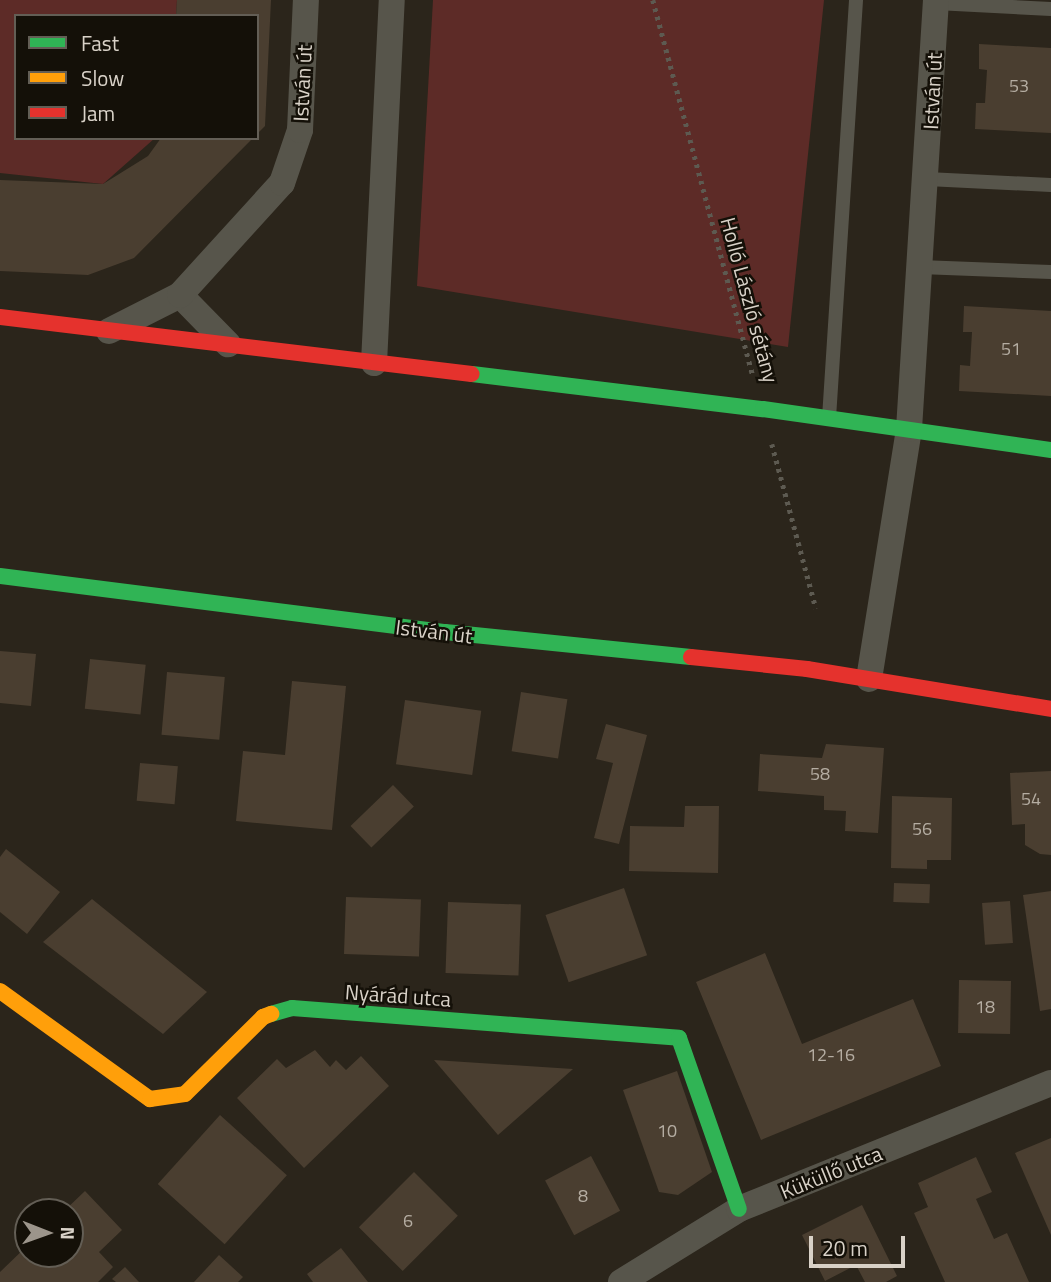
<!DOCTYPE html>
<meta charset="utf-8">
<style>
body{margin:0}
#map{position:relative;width:1051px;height:1282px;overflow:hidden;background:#2b251b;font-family:"Titillium Web",sans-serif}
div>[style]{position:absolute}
.green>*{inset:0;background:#5d2b27}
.building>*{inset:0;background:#4a3e30;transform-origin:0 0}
.path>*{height:4.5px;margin-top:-2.25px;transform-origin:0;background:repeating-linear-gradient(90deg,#5d5a51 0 3.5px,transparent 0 8.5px)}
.lane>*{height:14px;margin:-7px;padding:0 7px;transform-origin:7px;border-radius:7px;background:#57554b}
.street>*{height:26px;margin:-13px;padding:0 13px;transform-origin:13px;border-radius:13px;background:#57554b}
.fast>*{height:16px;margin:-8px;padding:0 8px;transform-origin:8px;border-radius:8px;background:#30b455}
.slow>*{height:16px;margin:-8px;padding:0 8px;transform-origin:8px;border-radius:8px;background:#ff9f0a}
.jam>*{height:16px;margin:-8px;padding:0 8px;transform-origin:8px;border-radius:8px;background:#e5322d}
span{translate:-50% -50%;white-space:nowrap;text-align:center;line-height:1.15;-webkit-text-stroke:5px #141008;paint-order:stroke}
.number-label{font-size:18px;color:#b5ada2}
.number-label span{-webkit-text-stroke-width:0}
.street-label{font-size:21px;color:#d9d2c8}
.legend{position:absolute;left:14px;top:14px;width:245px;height:126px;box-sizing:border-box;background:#141008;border:2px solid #635e55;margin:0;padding:9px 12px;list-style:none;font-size:21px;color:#d9d2c8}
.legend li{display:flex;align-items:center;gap:14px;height:35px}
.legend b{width:35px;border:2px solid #635e55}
.north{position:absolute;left:14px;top:1198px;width:70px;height:70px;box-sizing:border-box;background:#141008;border:2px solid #635e55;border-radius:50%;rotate:91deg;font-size:19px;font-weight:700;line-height:28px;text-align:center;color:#d9d2c8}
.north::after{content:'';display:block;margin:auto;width:24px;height:32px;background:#9c958b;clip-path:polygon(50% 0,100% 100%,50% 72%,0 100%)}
.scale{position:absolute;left:809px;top:1236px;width:96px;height:32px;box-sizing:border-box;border:4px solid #d9d2c8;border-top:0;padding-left:9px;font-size:21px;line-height:24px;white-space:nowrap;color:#d9d2c8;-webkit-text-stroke:5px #141008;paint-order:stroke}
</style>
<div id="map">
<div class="green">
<i style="clip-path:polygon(0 0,177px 0,176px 16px,16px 16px,16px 138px,155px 138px,103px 184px,0 173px)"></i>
<i style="clip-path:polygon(433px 0,824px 0,788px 347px,417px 286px)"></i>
</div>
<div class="building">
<i style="clip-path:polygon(177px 0,271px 0,265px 126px,257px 134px,257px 16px,176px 16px)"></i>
<i style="clip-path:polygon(979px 44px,1051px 48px,1051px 133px,975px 129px,976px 103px,985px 103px,987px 70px,979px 69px)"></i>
<i style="clip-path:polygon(161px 138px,253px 138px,134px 258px,88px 275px,0 271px,0 180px,103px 184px,148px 156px)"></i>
<i style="clip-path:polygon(964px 306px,1051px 311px,1051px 396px,959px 391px,960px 365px,970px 366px,972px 332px,963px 332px)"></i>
<i style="clip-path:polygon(0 651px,36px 654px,31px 706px,0 703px)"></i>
<i style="left:90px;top:659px;width:56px;height:50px;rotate:6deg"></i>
<i style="left:167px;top:672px;width:58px;height:63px;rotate:5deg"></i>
<i style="clip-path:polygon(292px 681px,346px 686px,332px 830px,236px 821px,243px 751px,285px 755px)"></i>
<i style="left:521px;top:692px;width:47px;height:60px;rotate:9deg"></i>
<i style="left:405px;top:700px;width:77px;height:65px;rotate:8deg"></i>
<i style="clip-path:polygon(606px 724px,647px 735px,619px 844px,594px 838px,613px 763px,596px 759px)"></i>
<i style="clip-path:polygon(826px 744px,884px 748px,878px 833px,845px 831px,846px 811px,824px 810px,824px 796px,758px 791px,760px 754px,822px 758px)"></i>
<i style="left:140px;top:763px;width:38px;height:38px;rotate:5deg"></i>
<i style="clip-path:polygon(1051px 771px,1051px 855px,1040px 854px,1025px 845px,1025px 824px,1012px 825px,1010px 773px)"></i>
<i style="left:393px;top:785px;width:30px;height:59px;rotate:46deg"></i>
<i style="clip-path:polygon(892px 796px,952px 798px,951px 860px,927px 860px,927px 869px,891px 868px)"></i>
<i style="clip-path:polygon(685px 806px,719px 806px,718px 873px,629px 871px,630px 826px,684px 827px)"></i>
<i style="clip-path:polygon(6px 849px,60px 892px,27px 934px,0 912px,0 857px)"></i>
<i style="left:894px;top:883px;width:36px;height:19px;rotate:2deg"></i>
<i style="left:624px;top:888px;width:71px;height:83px;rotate:71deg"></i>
<i style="clip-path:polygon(1051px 891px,1051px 1009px,1040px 1011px,1023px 895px)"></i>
<i style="left:346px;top:897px;width:75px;height:57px;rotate:2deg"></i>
<i style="clip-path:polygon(92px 899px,207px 992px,163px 1034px,43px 942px)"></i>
<i style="left:1010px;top:901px;width:42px;height:28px;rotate:86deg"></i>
<i style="left:448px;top:902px;width:73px;height:71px;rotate:2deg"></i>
<i style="clip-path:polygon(765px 953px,802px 1044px,913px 999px,941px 1066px,761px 1140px,696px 982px)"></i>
<i style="left:959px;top:980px;width:52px;height:53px;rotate:1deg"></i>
<i style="clip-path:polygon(315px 1050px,330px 1067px,336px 1060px,346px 1070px,361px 1056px,389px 1086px,304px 1168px,237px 1098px,277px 1059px,286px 1068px)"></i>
<i style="clip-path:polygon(434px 1060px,573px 1069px,498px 1135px)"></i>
<i style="clip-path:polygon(677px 1071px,712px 1172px,678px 1195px,659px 1192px,623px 1090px)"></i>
<i style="left:220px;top:1115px;width:90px;height:93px;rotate:42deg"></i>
<i style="clip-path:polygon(1051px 1138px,1051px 1235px,1015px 1153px)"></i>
<i style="left:591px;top:1156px;width:62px;height:52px;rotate:62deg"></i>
<i style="clip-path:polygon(976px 1157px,992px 1192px,976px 1199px,994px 1239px,1007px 1233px,1029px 1282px,945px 1282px,914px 1213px,928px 1207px,918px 1183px)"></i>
<i style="left:414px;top:1172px;width:62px;height:78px;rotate:45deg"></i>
<i style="clip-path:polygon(85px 1191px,122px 1230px,99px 1252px,113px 1267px,98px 1282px,0 1282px,0 1272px,28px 1245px,28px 1254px,70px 1254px,70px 1212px,63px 1212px)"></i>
<i style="clip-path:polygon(862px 1205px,897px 1276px,886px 1282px,865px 1282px,856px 1265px,825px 1281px,802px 1235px)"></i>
<i style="clip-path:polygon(341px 1248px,368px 1282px,313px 1282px,307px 1274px)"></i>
<i style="clip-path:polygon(219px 1255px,243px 1277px,238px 1282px,194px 1282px)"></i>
<i style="clip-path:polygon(125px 1267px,139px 1282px,116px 1282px,112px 1279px)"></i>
</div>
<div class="path">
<i style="left:653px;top:0;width:388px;rotate:75.1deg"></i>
<i style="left:772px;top:444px;width:170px;rotate:75deg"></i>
</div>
<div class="lane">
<i style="left:936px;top:3px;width:115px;rotate:3deg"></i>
<i style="left:927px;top:179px;width:124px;rotate:2.8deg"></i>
<i style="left:920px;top:267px;width:131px;rotate:2.2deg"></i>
<i style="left:829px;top:418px;width:419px;rotate:-86.3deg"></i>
</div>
<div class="street">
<i style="left:180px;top:295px;width:69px;rotate:45.6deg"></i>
<i style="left:109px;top:331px;width:80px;rotate:-26.9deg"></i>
<i style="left:180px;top:295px;width:151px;rotate:-47.7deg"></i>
<i style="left:282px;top:183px;width:56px;rotate:-71.2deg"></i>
<i style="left:300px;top:130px;width:130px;rotate:-87.4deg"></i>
<i style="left:374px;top:363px;width:363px;rotate:-87.2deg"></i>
<i style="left:869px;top:679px;width:253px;rotate:-80.9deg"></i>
<i style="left:909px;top:429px;width:430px;rotate:-86.4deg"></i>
<i style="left:621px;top:1282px;width:139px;rotate:-31.7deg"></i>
<i style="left:739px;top:1209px;width:336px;rotate:-22deg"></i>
</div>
<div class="fast">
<i style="left:472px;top:374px;width:293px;rotate:6.9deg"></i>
<i style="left:763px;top:409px;width:291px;rotate:8.1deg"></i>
<i style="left:0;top:576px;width:449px;rotate:7.2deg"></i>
<i style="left:445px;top:632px;width:247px;rotate:5.8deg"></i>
<i style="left:271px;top:1014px;width:22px;rotate:-16deg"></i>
<i style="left:292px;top:1008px;width:388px;rotate:4.4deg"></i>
<i style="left:679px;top:1038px;width:181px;rotate:70.7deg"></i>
</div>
<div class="slow">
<i style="left:0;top:991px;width:185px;rotate:35.8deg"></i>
<i style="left:150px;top:1099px;width:35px;rotate:-8deg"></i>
<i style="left:185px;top:1094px;width:110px;rotate:-44.6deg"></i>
<i style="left:263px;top:1017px;width:9px;rotate:-21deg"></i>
</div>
<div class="jam">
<i style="left:0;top:317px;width:475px;rotate:6.9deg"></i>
<i style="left:691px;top:657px;width:117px;rotate:5.9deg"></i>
<i style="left:807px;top:669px;width:247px;rotate:9.3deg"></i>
</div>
<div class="number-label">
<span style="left:1019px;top:86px">53</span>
<span style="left:1011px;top:349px">51</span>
<span style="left:820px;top:774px">58</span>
<span style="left:1031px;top:799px">54</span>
<span style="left:922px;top:829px">56</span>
<span style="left:985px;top:1007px">18</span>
<span style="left:831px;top:1055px">12-16</span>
<span style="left:667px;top:1131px">10</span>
<span style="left:583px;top:1196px">8</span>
<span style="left:408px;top:1221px">6</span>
</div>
<div class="street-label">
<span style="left:302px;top:83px;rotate:-87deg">István út</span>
<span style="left:932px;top:91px;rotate:-87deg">István út</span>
<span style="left:750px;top:300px;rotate:75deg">Holló László sétány</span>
<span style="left:434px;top:631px;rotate:7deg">István út</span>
<span style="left:398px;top:995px;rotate:4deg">Nyárád utca</span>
<span style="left:831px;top:1172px;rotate:-22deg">Küküllő utca</span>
</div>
<ul class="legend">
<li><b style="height:9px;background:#30b455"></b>Fast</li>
<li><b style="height:9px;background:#ff9f0a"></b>Slow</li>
<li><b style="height:9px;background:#e5322d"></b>Jam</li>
</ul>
<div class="north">N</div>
<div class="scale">20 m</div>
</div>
